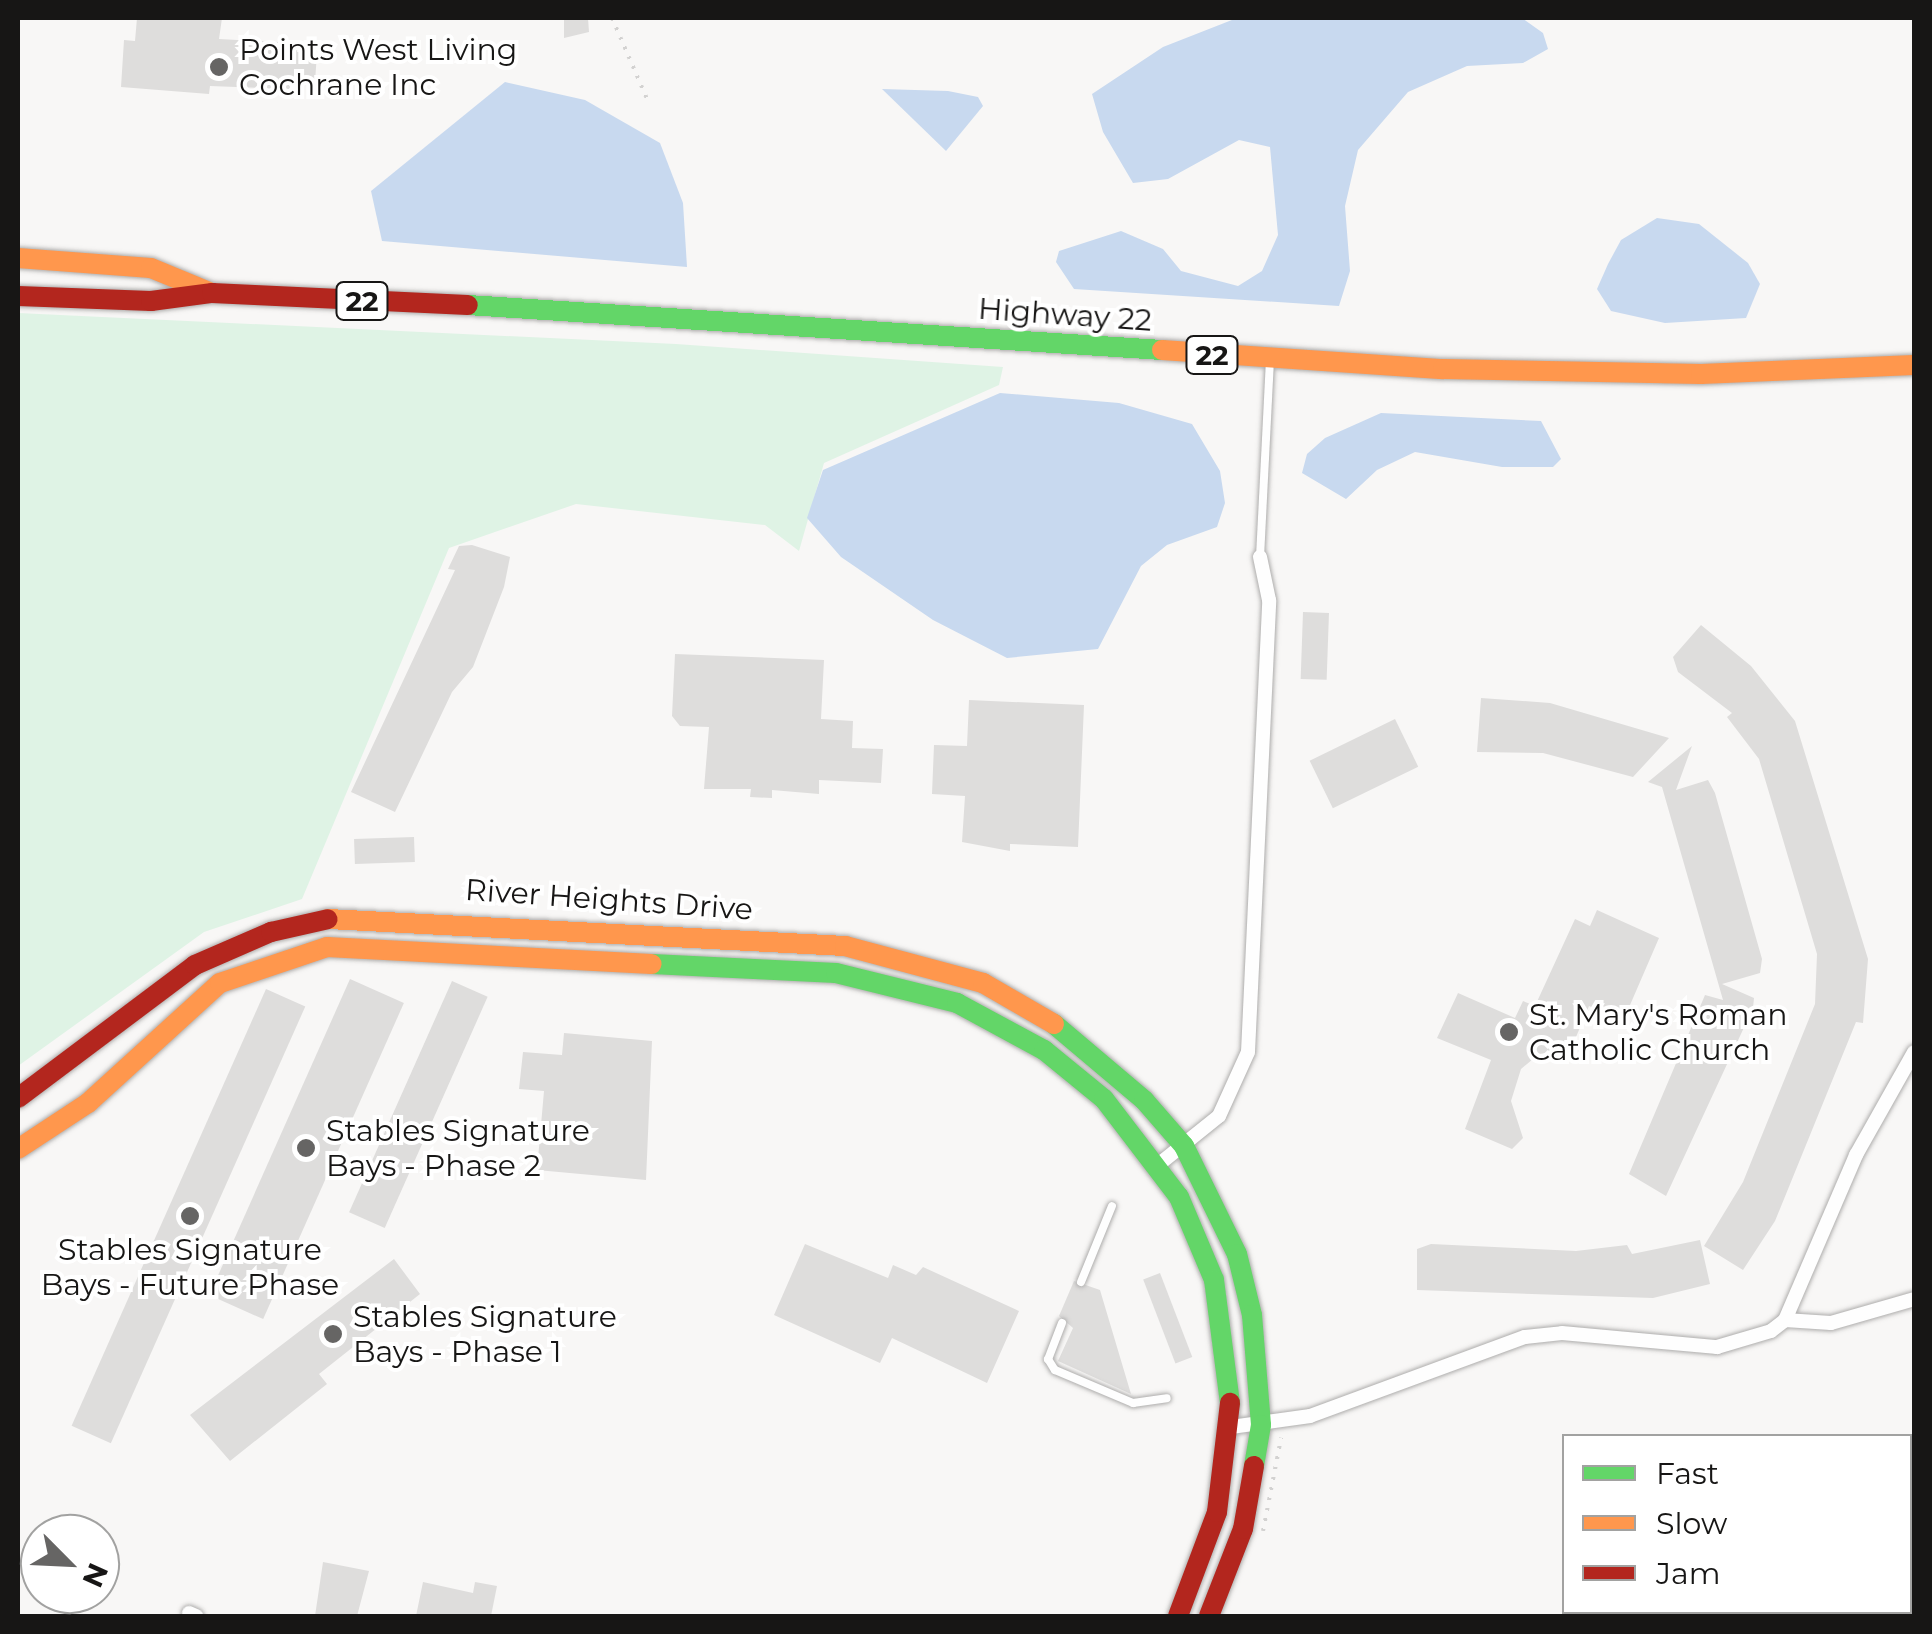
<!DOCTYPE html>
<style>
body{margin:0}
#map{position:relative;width:1932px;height:1634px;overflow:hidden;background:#f8f7f6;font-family:Montserrat,sans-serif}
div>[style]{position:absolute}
.green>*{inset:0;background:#dff3e5}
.water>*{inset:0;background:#c8d9ef}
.building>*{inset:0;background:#dedddc;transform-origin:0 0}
.path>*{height:4px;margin-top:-2px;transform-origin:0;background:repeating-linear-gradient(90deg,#d3d2d1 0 2.5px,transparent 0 10.5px)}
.roads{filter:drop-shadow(0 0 2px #aeadac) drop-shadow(0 0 2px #aeadac)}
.lane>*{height:8px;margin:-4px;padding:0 4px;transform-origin:4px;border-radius:4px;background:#fefefe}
.street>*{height:14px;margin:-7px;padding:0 7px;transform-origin:7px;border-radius:7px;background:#fefefe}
.fast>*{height:20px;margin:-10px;padding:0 10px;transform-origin:10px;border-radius:10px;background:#63d668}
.slow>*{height:20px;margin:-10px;padding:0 10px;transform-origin:10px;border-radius:10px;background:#ff974d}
.jam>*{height:20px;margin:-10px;padding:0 10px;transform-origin:10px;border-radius:10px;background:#b3261e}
.dots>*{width:28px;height:28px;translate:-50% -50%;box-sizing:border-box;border:5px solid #fff;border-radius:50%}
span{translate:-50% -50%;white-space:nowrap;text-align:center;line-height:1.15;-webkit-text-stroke:8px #fff;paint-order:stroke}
.shield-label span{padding:2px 8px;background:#fff;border:2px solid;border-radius:8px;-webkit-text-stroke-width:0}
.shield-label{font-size:28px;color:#171615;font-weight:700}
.poi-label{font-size:30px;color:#171615}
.left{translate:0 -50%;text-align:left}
.street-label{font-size:30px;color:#171615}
.frame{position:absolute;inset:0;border:20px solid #171615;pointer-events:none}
.legend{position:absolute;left:1562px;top:1434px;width:350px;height:180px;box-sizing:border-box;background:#fff;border:2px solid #a2a2a1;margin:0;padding:12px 18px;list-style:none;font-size:30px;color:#171615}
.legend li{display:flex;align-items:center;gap:20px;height:50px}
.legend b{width:50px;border:2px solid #a2a2a1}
.north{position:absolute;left:20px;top:1514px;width:100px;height:100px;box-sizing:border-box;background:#fff;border:2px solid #a2a2a1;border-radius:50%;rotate:114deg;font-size:28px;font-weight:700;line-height:40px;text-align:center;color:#171615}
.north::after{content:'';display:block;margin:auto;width:35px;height:45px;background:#666564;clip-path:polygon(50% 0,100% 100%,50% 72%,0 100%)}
</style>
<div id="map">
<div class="green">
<i style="clip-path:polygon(18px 313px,676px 344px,1003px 367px,999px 385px,824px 463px,799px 551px,765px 525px,576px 504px,449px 548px,302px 899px,204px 932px,18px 1066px)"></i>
</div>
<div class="water">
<i style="clip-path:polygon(1237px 18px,1522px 18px,1543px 33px,1548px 49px,1523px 63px,1467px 66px,1408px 92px,1358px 150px,1345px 206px,1350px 271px,1339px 306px,1074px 289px,1056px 262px,1059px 251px,1121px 231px,1163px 249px,1181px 271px,1238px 286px,1262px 271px,1278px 235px,1270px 147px,1239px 140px,1168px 179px,1133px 183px,1103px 132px,1092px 94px,1163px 47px)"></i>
<i style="clip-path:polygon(505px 82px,585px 100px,660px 143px,683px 203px,687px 267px,382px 241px,371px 191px)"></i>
<i style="clip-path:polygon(882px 89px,948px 91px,978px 97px,983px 106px,946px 151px)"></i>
<i style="clip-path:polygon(1657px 218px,1699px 224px,1748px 263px,1760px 284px,1746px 318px,1665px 323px,1611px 311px,1597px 289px,1608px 264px,1621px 240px)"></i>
<i style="clip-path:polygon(1000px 393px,1119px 403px,1192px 424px,1220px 471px,1225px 503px,1217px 527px,1167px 545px,1141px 566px,1098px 649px,1007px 658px,933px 620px,841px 557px,807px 518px,823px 470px)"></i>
<i style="clip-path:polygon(1381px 413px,1541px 421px,1561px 459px,1553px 467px,1502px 467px,1415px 452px,1377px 470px,1346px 499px,1302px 473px,1307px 454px,1325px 438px)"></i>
</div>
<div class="building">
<i style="clip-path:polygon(137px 18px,222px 18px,219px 39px,297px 43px,297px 52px,317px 53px,315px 82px,290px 82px,290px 89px,210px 86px,209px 94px,121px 87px,124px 40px,135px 41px)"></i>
<i style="clip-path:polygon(564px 18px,588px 18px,589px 32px,564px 38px)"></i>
<i style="clip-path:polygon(472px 545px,510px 557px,504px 587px,473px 667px,452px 692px,395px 812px,351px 792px,455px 570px,448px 569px,459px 546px)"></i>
<i style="left:1303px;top:612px;width:26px;height:67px;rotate:2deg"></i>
<i style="clip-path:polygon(1701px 625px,1751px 666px,1795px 721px,1868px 959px,1863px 1023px,1856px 1022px,1775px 1221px,1743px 1270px,1704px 1246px,1743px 1182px,1815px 1004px,1817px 954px,1759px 759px,1727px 717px,1732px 713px,1678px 672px,1673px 657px)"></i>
<i style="clip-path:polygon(675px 654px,824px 660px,821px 719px,853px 721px,852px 748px,883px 749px,881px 783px,819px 780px,819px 794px,772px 790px,772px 798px,750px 797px,751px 789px,704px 789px,709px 727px,680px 726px,672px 716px)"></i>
<i style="clip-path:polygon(1481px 698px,1550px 703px,1669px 738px,1633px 777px,1543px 753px,1477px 752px)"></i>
<i style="clip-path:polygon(969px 700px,1084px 705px,1078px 847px,1010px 844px,1010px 851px,962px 842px,965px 796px,932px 794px,934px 745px,967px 746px)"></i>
<i style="left:1395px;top:719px;width:53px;height:95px;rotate:64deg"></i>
<i style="clip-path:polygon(1692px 746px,1676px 790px,1708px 780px,1715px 793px,1762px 959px,1760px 973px,1722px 984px,1754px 998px,1753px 1008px,1666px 1196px,1629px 1174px,1705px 995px,1723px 1000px,1662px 787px,1648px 782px)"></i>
<i style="left:414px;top:837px;width:25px;height:60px;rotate:88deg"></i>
<i style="clip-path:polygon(1597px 910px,1659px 938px,1627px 1012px,1619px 1009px,1615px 1017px,1589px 1006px,1571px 1049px,1539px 1054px,1521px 1069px,1511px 1101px,1523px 1138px,1512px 1149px,1465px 1129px,1491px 1060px,1437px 1038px,1458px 993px,1515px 1018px,1523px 1001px,1535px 1006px,1575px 919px,1590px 926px)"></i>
<i style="left:350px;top:979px;width:59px;height:346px;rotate:24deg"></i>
<i style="left:452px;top:981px;width:39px;height:253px;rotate:24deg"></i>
<i style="left:266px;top:989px;width:43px;height:478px;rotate:24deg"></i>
<i style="clip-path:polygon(564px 1033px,652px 1041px,646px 1180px,537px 1170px,544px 1091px,519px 1089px,523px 1052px,562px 1055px)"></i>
<i style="clip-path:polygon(1700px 1240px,1710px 1284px,1653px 1298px,1417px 1290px,1417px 1249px,1431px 1244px,1576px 1251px,1627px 1245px,1632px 1254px)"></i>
<i style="clip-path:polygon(805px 1244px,888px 1278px,893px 1265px,916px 1275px,923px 1267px,1019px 1311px,987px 1383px,892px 1338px,880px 1363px,774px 1315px)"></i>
<i style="clip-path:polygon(394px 1259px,420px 1294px,319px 1374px,327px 1384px,230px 1461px,190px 1415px)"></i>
<i style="left:1160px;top:1273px;width:90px;height:18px;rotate:69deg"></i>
<i style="clip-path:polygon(1074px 1281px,1100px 1290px,1131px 1394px,1058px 1361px,1073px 1328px,1059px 1316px)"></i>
<i style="clip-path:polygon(323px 1562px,369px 1571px,357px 1616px,315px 1616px)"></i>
<i style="clip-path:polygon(423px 1582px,473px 1593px,475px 1582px,497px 1586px,491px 1616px,416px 1616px)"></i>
</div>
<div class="path">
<i style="left:612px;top:18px;width:88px;rotate:66.6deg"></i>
<i style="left:1263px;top:1531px;width:95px;rotate:-79deg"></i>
</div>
<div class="roads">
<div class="lane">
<i style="left:1260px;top:557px;width:198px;rotate:-87.1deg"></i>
<i style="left:1081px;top:1282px;width:82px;rotate:-67.8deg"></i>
<i style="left:1062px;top:1323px;width:39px;rotate:111deg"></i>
<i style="left:1048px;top:1359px;width:13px;rotate:58deg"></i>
<i style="left:1055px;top:1370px;width:85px;rotate:22.9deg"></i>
<i style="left:1133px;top:1403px;width:34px;rotate:-8deg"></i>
</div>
<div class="street">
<i style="left:1158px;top:1165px;width:78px;rotate:-38.8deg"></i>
<i style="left:1219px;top:1116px;width:70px;rotate:-65.6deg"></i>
<i style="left:1248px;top:1052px;width:452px;rotate:-87.3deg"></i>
<i style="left:1269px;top:600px;width:44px;rotate:-101.8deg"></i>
<i style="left:1785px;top:1320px;width:46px;rotate:3.7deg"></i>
<i style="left:1831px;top:1323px;width:86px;rotate:-16.1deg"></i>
<i style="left:1231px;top:1427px;width:80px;rotate:-7.9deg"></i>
<i style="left:1310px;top:1416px;width:229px;rotate:-20.2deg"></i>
<i style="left:1525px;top:1337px;width:37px;rotate:-6deg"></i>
<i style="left:1562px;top:1333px;width:156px;rotate:5.2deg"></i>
<i style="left:1717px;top:1347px;width:56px;rotate:-16.5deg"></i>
<i style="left:1771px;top:1331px;width:18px;rotate:-38deg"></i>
<i style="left:1785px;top:1320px;width:180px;rotate:-66.7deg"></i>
<i style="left:1856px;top:1155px;width:118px;rotate:-60.6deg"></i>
<i style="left:189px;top:1613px;width:8px;rotate:23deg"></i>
</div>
<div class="fast">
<i style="left:468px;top:305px;width:695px;rotate:3.71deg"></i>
<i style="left:652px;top:964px;width:184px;rotate:2.8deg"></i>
<i style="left:836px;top:973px;width:125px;rotate:13.9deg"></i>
<i style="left:957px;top:1003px;width:99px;rotate:28.4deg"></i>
<i style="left:1044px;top:1050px;width:77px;rotate:39.2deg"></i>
<i style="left:1104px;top:1099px;width:123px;rotate:52.6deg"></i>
<i style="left:1179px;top:1197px;width:90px;rotate:67.1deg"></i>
<i style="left:1214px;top:1280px;width:124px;rotate:82.6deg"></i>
<i style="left:1054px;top:1024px;width:118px;rotate:40.2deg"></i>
<i style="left:1144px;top:1100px;width:61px;rotate:49deg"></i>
<i style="left:1184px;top:1146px;width:120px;rotate:63.9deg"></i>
<i style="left:1237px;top:1254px;width:63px;rotate:76.2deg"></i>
<i style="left:1252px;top:1315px;width:110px;rotate:85.3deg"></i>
<i style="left:1261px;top:1425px;width:42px;rotate:99.7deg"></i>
</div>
<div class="slow">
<i style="left:18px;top:258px;width:133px;rotate:4.3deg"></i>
<i style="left:151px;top:268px;width:63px;rotate:22.5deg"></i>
<i style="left:1162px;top:350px;width:282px;rotate:3.9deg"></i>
<i style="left:1443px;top:369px;width:258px;rotate:1.1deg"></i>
<i style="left:1701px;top:374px;width:213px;rotate:-2.4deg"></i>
<i style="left:328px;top:919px;width:518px;rotate:2.99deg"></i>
<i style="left:845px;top:946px;width:143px;rotate:15deg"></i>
<i style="left:983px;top:983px;width:82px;rotate:30deg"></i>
<i style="left:18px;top:1149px;width:84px;rotate:-33.3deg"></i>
<i style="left:88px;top:1103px;width:178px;rotate:-42.3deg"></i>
<i style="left:220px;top:983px;width:113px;rotate:-18.6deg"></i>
<i style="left:327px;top:947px;width:325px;rotate:3deg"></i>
</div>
<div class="jam">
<i style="left:18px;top:296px;width:133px;rotate:2.2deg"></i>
<i style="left:151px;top:301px;width:62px;rotate:-7.5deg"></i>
<i style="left:212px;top:293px;width:256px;rotate:2.7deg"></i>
<i style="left:18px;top:1098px;width:221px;rotate:-36.9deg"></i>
<i style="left:195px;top:965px;width:83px;rotate:-23.5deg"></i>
<i style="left:271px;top:932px;width:58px;rotate:-12.8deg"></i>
<i style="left:1178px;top:1616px;width:111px;rotate:-69.4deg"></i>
<i style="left:1217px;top:1512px;width:110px;rotate:-83.2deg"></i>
<i style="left:1209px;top:1616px;width:93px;rotate:-68.7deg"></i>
<i style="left:1243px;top:1529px;width:64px;rotate:-80.1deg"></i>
</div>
</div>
<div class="dots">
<i style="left:219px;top:67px;background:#666564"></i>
<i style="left:1509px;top:1032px;background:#666564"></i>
<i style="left:306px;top:1148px;background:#666564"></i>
<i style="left:190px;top:1216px;background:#666564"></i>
<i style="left:333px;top:1334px;background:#666564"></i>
</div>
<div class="shield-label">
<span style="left:362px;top:301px">22</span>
<span style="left:1212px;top:355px">22</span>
</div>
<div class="poi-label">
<span class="left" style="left:239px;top:67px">Points West Living<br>Cochrane Inc</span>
<span class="left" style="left:1529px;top:1032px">St. Mary's Roman<br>Catholic Church</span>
<span class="left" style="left:326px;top:1148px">Stables Signature<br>Bays - Phase 2</span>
<span style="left:190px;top:1267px">Stables Signature<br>Bays - Future Phase</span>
<span class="left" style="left:353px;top:1334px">Stables Signature<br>Bays - Phase 1</span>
</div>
<div class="street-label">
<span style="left:1065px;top:315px;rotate:4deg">Highway 22</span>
<span style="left:609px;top:900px;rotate:4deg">River Heights Drive</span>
</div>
<div class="frame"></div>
<ul class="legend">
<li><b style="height:12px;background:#63d668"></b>Fast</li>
<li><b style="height:12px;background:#ff974d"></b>Slow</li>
<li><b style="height:12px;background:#b3261e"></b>Jam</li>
</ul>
<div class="north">N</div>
</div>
